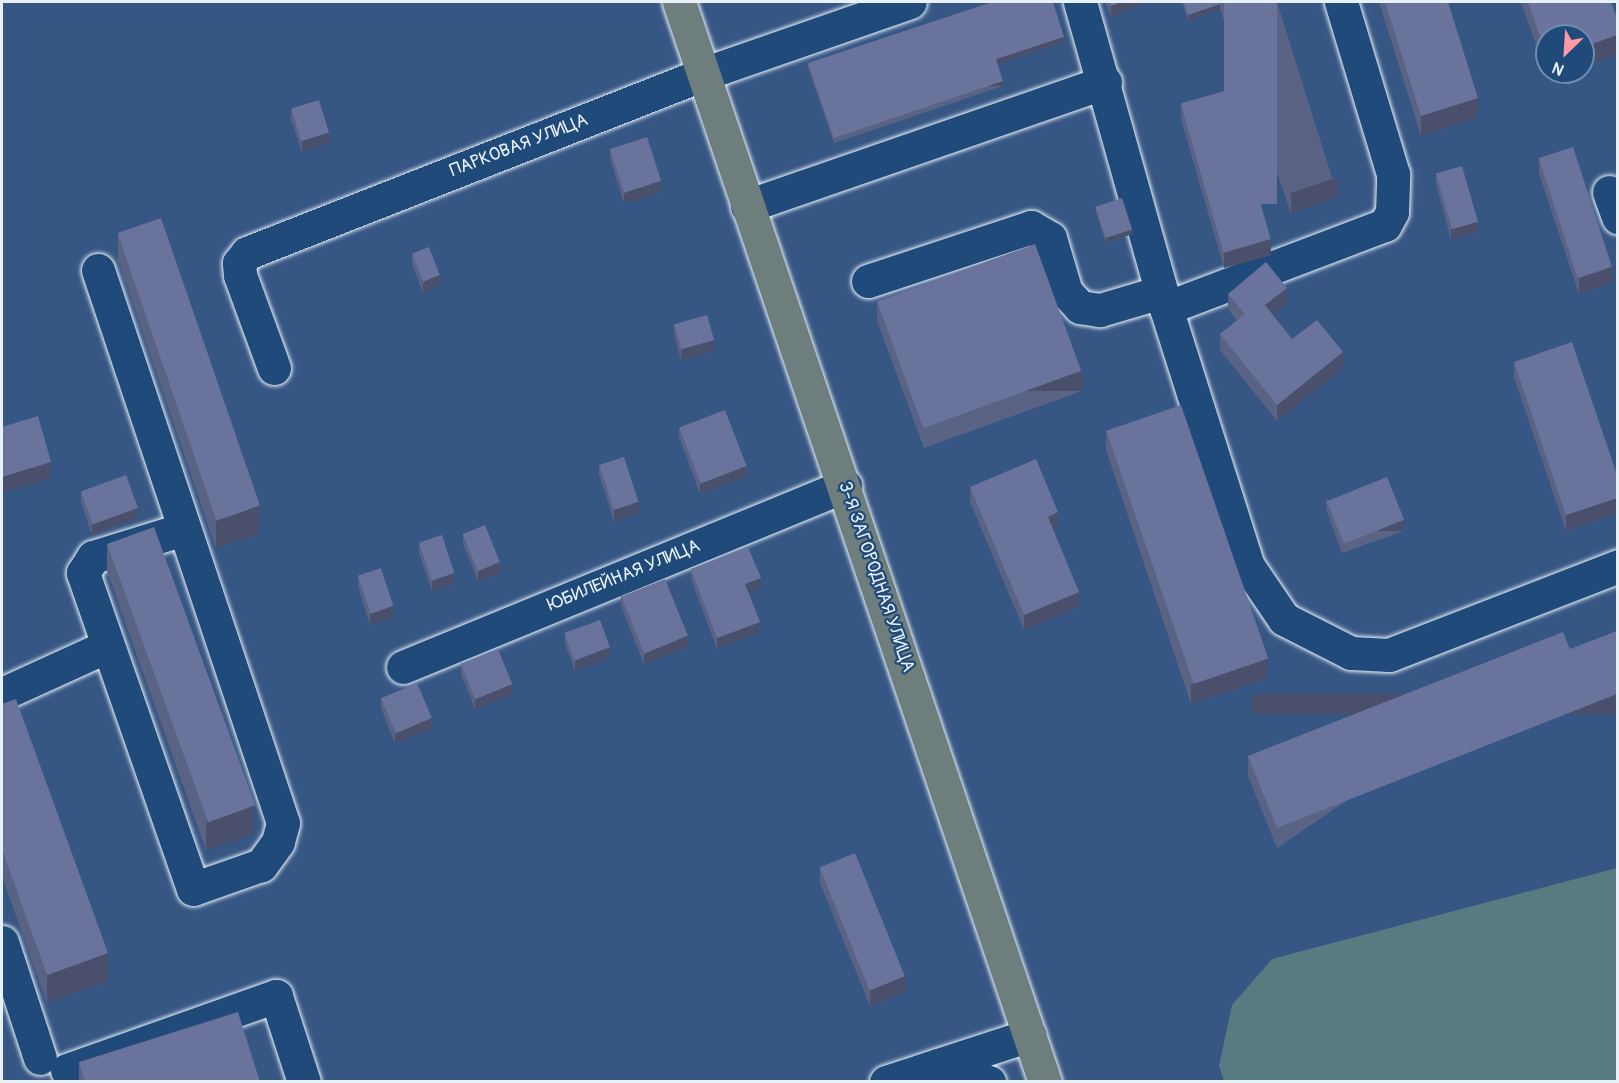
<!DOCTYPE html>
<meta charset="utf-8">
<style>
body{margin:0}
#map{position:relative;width:1619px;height:1083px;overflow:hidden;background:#365684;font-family:Pangolin,sans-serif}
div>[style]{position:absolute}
.green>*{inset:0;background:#567c82}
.roads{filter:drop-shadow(0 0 2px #e8f1f8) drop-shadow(0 0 2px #e8f1f8)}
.minor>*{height:33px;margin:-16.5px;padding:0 16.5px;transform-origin:16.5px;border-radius:16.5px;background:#1f4a7a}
.major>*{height:33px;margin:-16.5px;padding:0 16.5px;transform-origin:16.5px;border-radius:16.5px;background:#6d7e7c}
.wall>*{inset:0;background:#5b6385}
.shaded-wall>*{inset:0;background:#4a506c;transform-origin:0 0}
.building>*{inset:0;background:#6a739b;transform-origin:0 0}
span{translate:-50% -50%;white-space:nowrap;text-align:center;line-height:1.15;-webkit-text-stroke:4.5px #1f4a7a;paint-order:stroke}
.street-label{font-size:18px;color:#e8f1f8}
.frame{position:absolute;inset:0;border:3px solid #e8f1f8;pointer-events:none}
.north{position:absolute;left:1535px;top:24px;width:60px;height:60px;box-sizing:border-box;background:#1f4a7a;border:2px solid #6f8dac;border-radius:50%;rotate:205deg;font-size:16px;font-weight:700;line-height:24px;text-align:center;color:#e8f1f8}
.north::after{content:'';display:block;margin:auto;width:21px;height:27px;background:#ff9aa2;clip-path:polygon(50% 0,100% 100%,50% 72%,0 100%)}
</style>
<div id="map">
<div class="green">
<i style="clip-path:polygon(1617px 868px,1617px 1081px,1224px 1081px,1219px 1066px,1232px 1005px,1272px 959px)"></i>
</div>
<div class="roads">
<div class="minor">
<i style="left:1080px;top:2px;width:318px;rotate:74.3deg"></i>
<i style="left:1166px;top:308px;width:271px;rotate:72.4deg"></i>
<i style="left:1248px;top:566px;width:64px;rotate:55.8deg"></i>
<i style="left:1284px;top:619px;width:75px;rotate:26.9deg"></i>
<i style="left:1351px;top:653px;width:38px;rotate:3deg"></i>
<i style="left:1389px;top:655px;width:246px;rotate:-21.2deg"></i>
<i style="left:1609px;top:192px;width:27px;rotate:70deg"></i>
<i style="left:747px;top:206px;width:379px;rotate:-19.1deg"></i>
<i style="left:98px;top:270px;width:583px;rotate:71.5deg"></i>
<i style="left:283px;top:823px;width:20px;rotate:105deg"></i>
<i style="left:278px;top:842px;width:29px;rotate:126deg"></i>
<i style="left:261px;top:865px;width:72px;rotate:160.6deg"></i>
<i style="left:193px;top:889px;width:335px;rotate:-109.2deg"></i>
<i style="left:83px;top:573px;width:19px;rotate:-58deg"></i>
<i style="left:93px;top:557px;width:95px;rotate:-17.1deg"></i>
<i style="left:868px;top:281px;width:172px;rotate:-18.3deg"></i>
<i style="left:1031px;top:227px;width:22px;rotate:30deg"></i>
<i style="left:1050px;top:238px;width:56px;rotate:73.5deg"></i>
<i style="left:1066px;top:292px;width:21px;rotate:47deg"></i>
<i style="left:1080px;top:307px;width:20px;rotate:9deg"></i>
<i style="left:1100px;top:310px;width:64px;rotate:-16.4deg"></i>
<i style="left:1166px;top:308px;width:234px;rotate:-20.8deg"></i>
<i style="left:1385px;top:225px;width:15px;rotate:-62deg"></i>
<i style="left:1392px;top:212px;width:38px;rotate:-88deg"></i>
<i style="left:1393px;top:174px;width:180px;rotate:-106.8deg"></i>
<i style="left:274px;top:368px;width:99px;rotate:-110.1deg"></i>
<i style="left:240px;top:275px;width:12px;rotate:-95deg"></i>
<i style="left:239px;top:263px;width:13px;rotate:-51deg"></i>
<i style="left:247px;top:253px;width:490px;rotate:-21.4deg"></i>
<i style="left:703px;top:74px;width:219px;rotate:-19.2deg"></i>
<i style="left:403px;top:667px;width:478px;rotate:-22.3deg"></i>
<i style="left:2px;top:694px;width:113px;rotate:-24.5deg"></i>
<i style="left:2px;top:942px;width:122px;rotate:71.9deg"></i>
<i style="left:938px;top:1065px;width:54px;rotate:18.4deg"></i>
<i style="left:67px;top:1070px;width:222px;rotate:-19.5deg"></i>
<i style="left:276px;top:996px;width:90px;rotate:72deg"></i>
<i style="left:886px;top:1082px;width:151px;rotate:-18.1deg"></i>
</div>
<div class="major">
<i style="left:679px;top:2px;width:1140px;rotate:71.28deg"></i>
</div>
</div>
<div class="wall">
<i style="clip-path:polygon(1105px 2px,1148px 2px,1111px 17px)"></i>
<i style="clip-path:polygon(1182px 2px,1277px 2px,1338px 197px,1291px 213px,1220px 9px,1188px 21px)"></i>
<i style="clip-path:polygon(1379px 2px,1448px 2px,1478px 118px,1421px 136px)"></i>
<i style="clip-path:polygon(1521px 2px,1611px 2px,1617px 19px,1617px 55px,1583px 67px,1547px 36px,1547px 72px,1568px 72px,1548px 79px)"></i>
<i style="clip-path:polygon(1064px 42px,997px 64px,1003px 86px,834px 143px,808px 68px,808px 63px)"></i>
<i style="clip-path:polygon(1181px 103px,1271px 255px,1224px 268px,1181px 119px)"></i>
<i style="clip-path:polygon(291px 109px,329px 143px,302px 152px,291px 120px)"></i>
<i style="clip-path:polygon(610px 149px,661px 192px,624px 203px,610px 159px)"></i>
<i style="clip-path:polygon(1539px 159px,1613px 282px,1579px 294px,1539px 174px)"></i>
<i style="clip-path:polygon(1436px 173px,1478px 232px,1451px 240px,1436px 184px)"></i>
<i style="clip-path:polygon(1096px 207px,1132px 234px,1106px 243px,1096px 212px)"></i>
<i style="clip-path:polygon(118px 233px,259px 534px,216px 548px,118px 260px)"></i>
<i style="clip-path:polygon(412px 253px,440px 286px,423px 293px,412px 264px)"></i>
<i style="clip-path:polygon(1228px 294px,1287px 303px,1272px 315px,1292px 339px,1343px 368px,1277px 421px,1220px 350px,1220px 334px,1237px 321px,1228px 309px)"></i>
<i style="clip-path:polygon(877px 301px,1082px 391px,924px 448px,877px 321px)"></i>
<i style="clip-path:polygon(674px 324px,714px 351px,681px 360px,674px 335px)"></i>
<i style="clip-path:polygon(1514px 362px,1617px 475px,1617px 514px,1566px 531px,1514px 377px)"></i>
<i style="clip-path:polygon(679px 427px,746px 477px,700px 494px,679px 437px)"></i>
<i style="clip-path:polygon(1106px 430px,1267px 679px,1191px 704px,1106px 450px)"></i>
<i style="clip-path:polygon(599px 465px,639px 513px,614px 521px,599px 475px)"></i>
<i style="clip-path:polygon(970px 487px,1058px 528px,1053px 530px,1079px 607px,1024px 630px,970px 502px)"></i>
<i style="clip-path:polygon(81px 492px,138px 518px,92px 535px,81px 502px)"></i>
<i style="clip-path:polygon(1326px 499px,1404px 531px,1342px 553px,1326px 509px)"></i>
<i style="clip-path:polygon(463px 534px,500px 573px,478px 581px,463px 544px)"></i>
<i style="clip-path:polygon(419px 543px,454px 584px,432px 591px,419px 553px)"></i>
<i style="clip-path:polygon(107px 544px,253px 834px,206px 850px,107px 571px)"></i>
<i style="clip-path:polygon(691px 569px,761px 589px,749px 593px,760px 632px,717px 649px,691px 579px)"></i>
<i style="clip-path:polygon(358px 576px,393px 617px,370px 625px,358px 586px)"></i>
<i style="clip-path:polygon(621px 595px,688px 647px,644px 664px,621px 606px)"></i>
<i style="clip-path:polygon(565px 634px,610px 658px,575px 671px,565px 644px)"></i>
<i style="clip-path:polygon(1570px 649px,1277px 848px,1248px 776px,1248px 756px)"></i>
<i style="clip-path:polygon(461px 663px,512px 695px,475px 709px,461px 674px)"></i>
<i style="clip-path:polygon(381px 697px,432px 729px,395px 743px,381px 708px)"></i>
<i style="clip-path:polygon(2px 704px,108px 981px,47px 1003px,2px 876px)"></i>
<i style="clip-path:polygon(820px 867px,905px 992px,870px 1006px,820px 883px)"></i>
<i style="clip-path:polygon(79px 1062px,260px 1082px,79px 1082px)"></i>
</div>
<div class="shaded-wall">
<i style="clip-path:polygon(1121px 2px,1148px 2px,1111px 17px,1111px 6px)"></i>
<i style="clip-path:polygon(1220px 4px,1220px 9px,1188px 21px,1188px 15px)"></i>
<i style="clip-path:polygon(1617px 35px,1617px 55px,1583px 67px,1583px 47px)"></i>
<i style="clip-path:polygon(1064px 37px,1064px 42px,996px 65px,996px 59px)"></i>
<i style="clip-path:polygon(1548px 72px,1568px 72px,1548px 79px)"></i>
<i style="left:1003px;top:81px;width:5px;height:178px;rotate:90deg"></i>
<i style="clip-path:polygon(1478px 98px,1478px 118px,1421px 136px,1421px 116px)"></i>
<i style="clip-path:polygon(329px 132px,329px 143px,302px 152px,302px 141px)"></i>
<i style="clip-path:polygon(1338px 177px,1338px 197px,1291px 213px,1291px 193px)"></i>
<i style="clip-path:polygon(661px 181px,661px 192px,624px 203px,624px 193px)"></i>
<i style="clip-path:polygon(1478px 222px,1478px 232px,1451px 240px,1451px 229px)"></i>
<i style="clip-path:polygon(1132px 229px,1132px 234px,1106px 243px,1106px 237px)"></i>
<i style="clip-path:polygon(1271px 239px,1271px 255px,1224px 268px,1224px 253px)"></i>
<i style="clip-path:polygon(1613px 267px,1613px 282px,1579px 294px,1579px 278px)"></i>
<i style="clip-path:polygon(440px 275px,440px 286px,423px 293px,423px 282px)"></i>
<i style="clip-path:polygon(1287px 288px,1287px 303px,1265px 321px,1265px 305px)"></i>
<i style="clip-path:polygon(714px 340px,714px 351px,681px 360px,681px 349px)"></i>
<i style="clip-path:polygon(1343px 352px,1343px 368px,1277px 421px,1277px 405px)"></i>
<i style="left:1082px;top:371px;width:20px;height:168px;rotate:90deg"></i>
<i style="clip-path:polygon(51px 462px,51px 478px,2px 493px,2px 477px)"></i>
<i style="clip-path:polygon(746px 466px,746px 477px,700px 494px,700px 483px)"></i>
<i style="clip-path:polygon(1617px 498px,1617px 514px,1566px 531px,1566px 515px)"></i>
<i style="clip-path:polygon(639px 502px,639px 513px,614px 521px,614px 510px)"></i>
<i style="clip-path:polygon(259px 506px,259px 534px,216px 548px,216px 521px)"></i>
<i style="clip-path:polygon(138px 508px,138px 518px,92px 535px,92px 524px)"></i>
<i style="clip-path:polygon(1058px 512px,1058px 528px,1048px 532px,1048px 517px)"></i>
<i style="left:1404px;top:520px;width:11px;height:66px;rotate:90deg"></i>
<i style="clip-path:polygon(500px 562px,500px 573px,478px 581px,478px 571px)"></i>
<i style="clip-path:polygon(454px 573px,454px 584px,432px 591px,432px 581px)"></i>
<i style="clip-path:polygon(761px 578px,761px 589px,745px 595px,745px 584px)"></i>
<i style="clip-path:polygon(1079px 592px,1079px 607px,1024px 630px,1024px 615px)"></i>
<i style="clip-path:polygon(393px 606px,393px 617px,370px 625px,370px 614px)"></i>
<i style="clip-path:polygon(760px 622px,760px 632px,717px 649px,717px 638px)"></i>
<i style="clip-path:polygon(688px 636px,688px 647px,644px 664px,644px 654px)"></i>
<i style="clip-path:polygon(610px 647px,610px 658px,575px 671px,575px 661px)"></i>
<i style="clip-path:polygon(1267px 659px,1267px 679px,1191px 704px,1191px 684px)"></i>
<i style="clip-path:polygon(512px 684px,512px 695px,475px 709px,475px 699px)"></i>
<i style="left:1617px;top:694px;width:20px;height:365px;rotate:90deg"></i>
<i style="clip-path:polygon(432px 718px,432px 729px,395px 743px,395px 733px)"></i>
<i style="clip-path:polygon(253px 806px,253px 834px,206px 850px,206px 823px)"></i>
<i style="clip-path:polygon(108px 953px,108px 981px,47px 1003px,47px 975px)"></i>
<i style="clip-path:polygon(905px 976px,905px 992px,870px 1006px,870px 990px)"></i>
</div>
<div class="building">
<i style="clip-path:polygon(992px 2px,1053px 2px,1064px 37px,996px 59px,1003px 81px,834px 138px,808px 63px)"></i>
<i style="clip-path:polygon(1109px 2px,1121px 2px,1111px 6px)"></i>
<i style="clip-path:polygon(1184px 2px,1219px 2px,1220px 4px,1188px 15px)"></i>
<i style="left:1224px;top:2px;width:53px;height:202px"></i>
<i style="clip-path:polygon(1385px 2px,1448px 2px,1478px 98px,1421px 116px)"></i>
<i style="clip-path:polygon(1528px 2px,1611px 2px,1617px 19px,1617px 35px,1583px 47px,1583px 36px,1547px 36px,1547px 56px)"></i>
<i style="left:1228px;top:90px;width:155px;height:49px;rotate:74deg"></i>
<i style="left:319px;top:100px;width:34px;height:29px;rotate:73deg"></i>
<i style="left:647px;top:137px;width:46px;height:39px;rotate:72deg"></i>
<i style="left:1573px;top:147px;width:126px;height:36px;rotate:72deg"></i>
<i style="left:1462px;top:166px;width:58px;height:27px;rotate:74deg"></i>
<i style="left:1122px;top:198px;width:33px;height:28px;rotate:72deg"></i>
<i style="left:161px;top:218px;width:304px;height:46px;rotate:71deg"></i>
<i style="left:1035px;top:244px;width:135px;height:168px;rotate:70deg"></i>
<i style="left:429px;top:247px;width:30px;height:18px;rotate:69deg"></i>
<i style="clip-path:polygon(1266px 262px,1287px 288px,1265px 305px,1292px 339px,1317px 320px,1343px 352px,1277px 405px,1220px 334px,1245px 314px,1228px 294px)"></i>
<i style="left:707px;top:315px;width:26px;height:34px;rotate:74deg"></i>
<i style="clip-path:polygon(1572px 342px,1617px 475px,1617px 498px,1566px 515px,1514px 362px)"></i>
<i style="left:1181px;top:405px;width:268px;height:79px;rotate:71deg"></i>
<i style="left:725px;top:410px;width:60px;height:49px;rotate:69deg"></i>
<i style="clip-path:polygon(38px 416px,51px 462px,2px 477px,2px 427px)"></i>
<i style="left:624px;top:457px;width:47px;height:26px;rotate:72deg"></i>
<i style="clip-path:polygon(1036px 459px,1058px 512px,1048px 517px,1079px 592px,1024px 615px,970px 487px)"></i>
<i style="left:126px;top:475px;width:35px;height:48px;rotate:70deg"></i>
<i style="left:1387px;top:477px;width:46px;height:65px;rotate:68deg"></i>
<i style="left:485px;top:525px;width:40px;height:24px;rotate:68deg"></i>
<i style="left:154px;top:527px;width:296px;height:50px;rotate:70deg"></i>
<i style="left:442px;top:535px;width:40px;height:24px;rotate:72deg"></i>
<i style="clip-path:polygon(748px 547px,761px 578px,745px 584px,760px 622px,717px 638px,691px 569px)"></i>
<i style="left:381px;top:568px;width:40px;height:24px;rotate:72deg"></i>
<i style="left:665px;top:579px;width:61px;height:47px;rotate:68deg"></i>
<i style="left:600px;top:620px;width:29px;height:38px;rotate:70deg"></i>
<i style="clip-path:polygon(1617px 631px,1617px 694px,1277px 828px,1248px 756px,1563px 632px,1570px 649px)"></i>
<i style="left:498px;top:649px;width:38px;height:40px;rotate:68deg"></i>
<i style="left:417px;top:683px;width:38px;height:39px;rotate:67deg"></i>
<i style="clip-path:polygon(16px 699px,108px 953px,47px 975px,2px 849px,2px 704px)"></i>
<i style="left:855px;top:853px;width:133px;height:38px;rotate:68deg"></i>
<i style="clip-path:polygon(238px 1012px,260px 1082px,85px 1082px,79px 1062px)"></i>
</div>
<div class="street-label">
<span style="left:519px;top:146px;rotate:-21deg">ПАРКОВАЯ УЛИЦА</span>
<span style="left:624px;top:576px;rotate:-22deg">ЮБИЛЕЙНАЯ УЛИЦА</span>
<span style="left:876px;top:577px;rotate:71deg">3-Я ЗАГОРОДНАЯ УЛИЦА</span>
</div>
<div class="frame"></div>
<div class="north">N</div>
</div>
